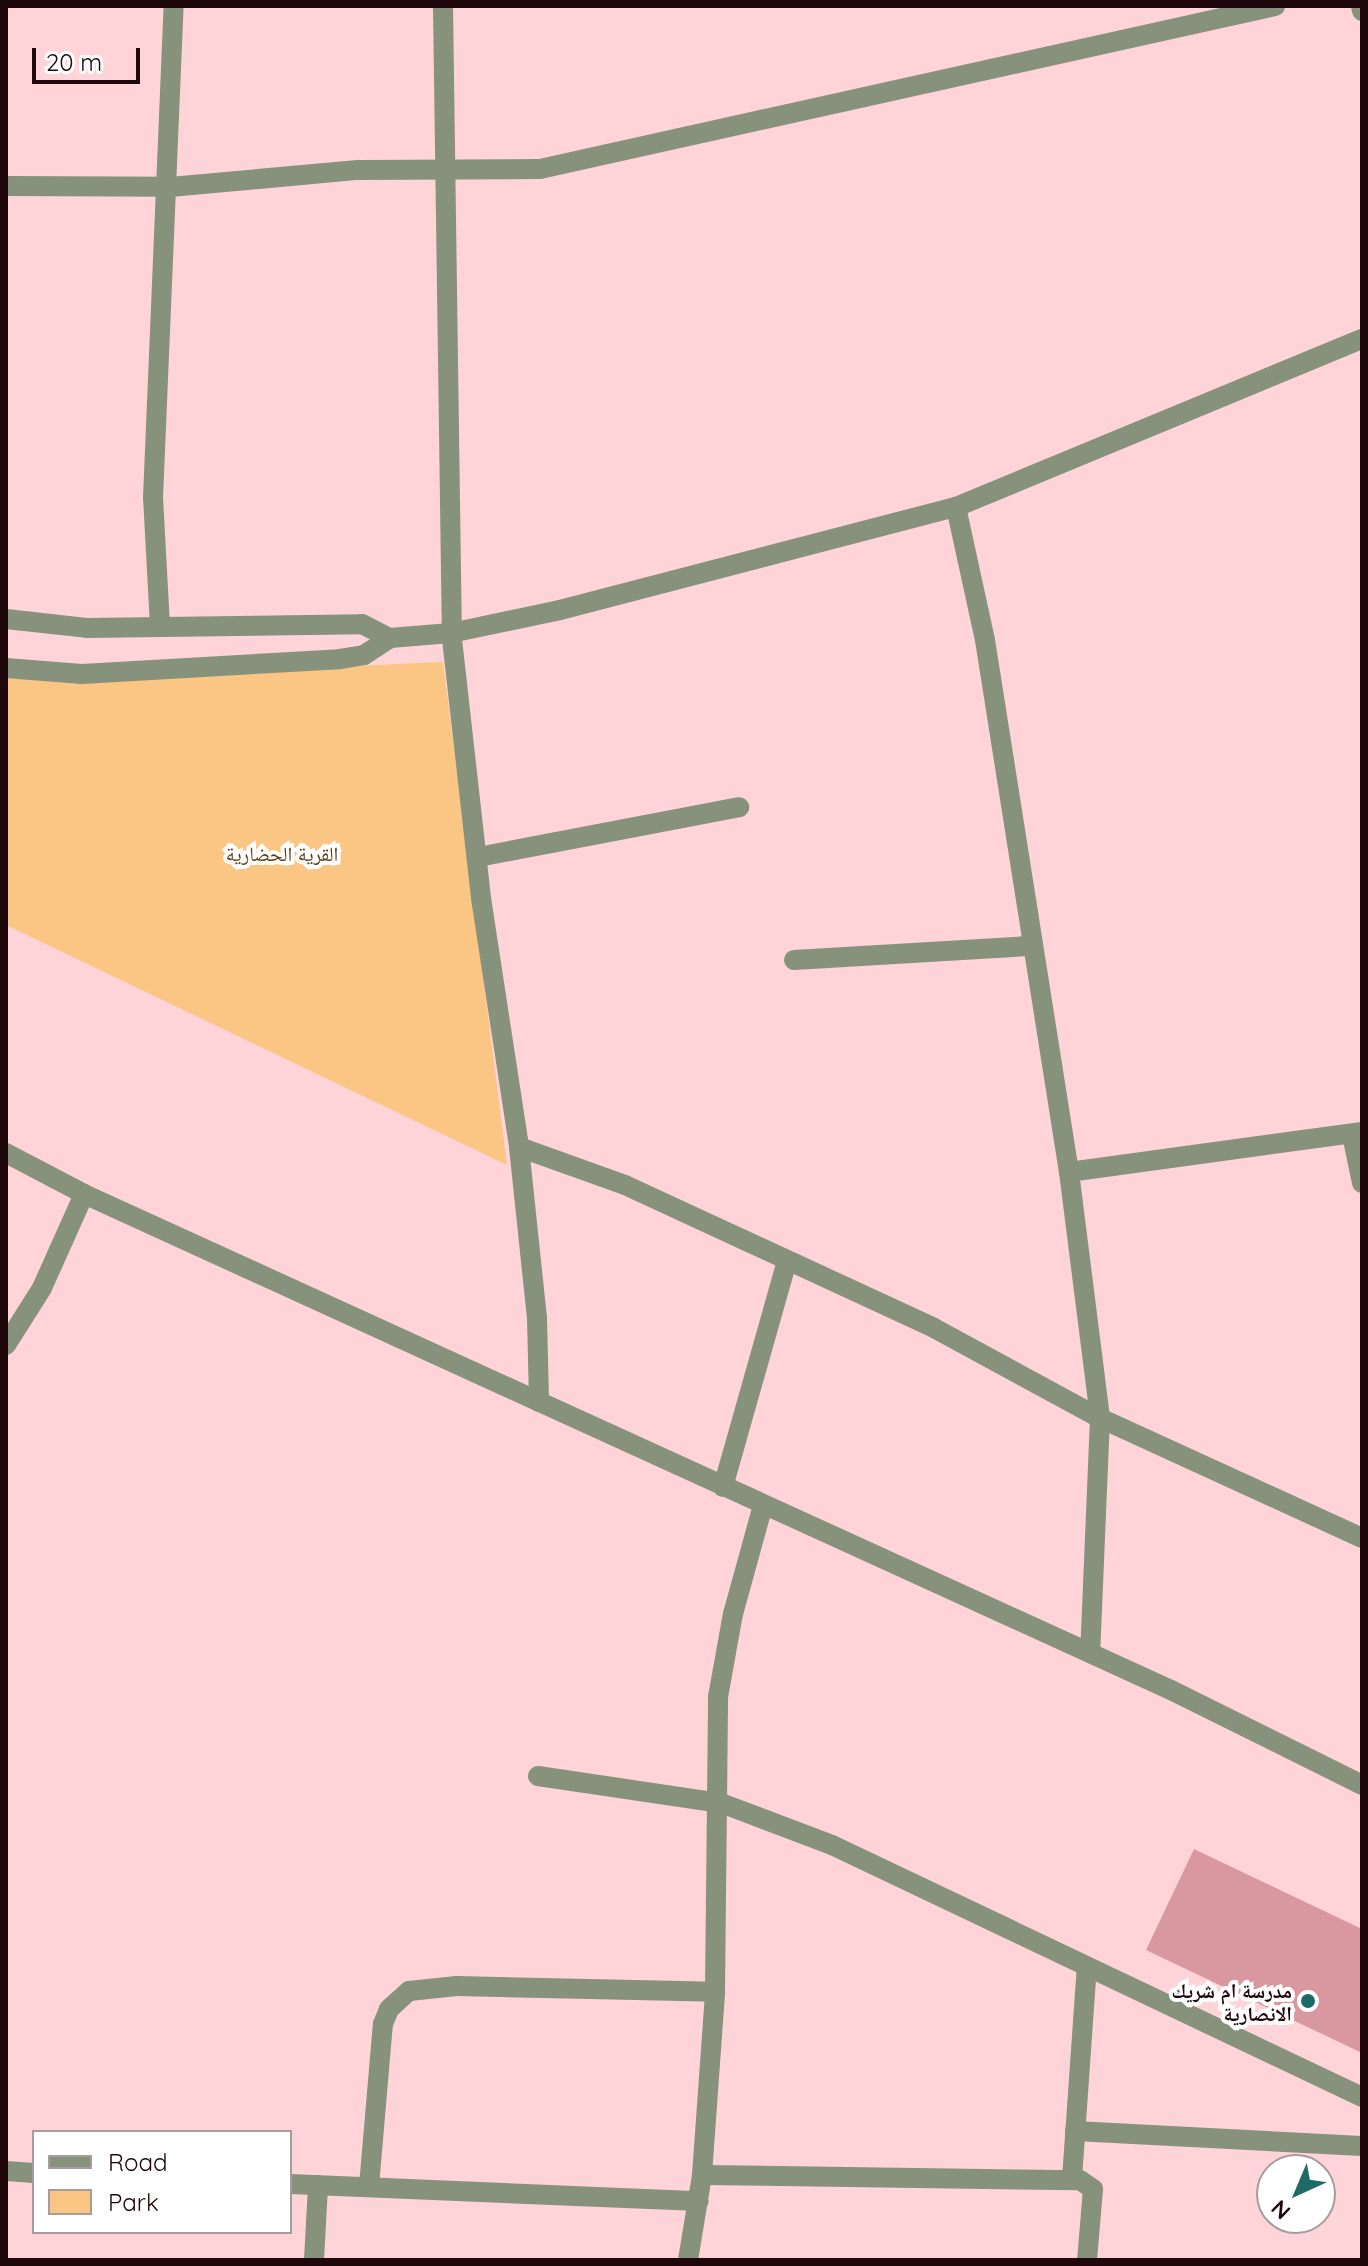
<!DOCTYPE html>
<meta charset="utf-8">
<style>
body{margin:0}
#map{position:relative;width:1368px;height:2266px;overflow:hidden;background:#fed4d9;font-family:Quicksand,"Noto Naskh Arabic",sans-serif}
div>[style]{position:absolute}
.green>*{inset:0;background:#fbc583}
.building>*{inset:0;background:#d998a0}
.minor>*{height:20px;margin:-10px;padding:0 10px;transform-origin:10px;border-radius:10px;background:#86927c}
.dots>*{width:22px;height:22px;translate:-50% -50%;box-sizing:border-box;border:4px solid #fff;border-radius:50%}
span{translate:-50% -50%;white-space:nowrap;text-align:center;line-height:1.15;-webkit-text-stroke:8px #fff;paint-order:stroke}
.park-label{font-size:20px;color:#5c3e14}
.poi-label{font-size:20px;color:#1e080c;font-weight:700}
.right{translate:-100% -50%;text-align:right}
.frame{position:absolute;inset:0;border:8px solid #1e080c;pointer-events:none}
.legend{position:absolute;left:32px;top:2130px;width:260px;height:104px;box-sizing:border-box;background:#fff;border:2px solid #a59c9e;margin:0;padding:10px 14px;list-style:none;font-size:24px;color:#1e080c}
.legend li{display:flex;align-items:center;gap:16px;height:40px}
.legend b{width:40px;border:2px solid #a59c9e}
.north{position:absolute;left:1256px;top:2154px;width:80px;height:80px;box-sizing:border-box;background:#fff;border:2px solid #a59c9e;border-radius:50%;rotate:224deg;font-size:22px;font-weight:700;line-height:32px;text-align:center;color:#1e080c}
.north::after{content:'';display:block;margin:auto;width:28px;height:36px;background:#1e6a67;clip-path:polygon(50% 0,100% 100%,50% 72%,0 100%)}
.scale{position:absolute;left:32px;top:48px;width:108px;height:36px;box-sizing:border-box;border:4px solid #1e080c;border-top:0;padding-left:10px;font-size:24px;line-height:28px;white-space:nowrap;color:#1e080c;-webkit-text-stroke:6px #fff;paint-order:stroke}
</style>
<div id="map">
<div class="green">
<i style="clip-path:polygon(443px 662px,507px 1165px,6px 925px,6px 673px,61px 679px)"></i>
</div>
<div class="building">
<i style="clip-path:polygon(1194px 1849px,1362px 1929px,1362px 2053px,1146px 1950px)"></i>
</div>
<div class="minor">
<i style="left:443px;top:6px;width:633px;rotate:89.19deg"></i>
<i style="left:452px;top:639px;width:261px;rotate:83.6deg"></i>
<i style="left:481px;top:898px;width:252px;rotate:81.3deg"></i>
<i style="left:519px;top:1147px;width:172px;rotate:84deg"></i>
<i style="left:537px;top:1318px;width:84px;rotate:88.6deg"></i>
<i style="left:1361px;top:6px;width:5px;rotate:79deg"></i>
<i style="left:6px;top:186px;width:164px;rotate:0.3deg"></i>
<i style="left:170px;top:187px;width:189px;rotate:-5.2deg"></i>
<i style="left:358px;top:170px;width:182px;rotate:-0.3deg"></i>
<i style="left:540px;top:169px;width:753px;rotate:-12.5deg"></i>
<i style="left:956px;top:507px;width:136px;rotate:77.7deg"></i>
<i style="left:985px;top:640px;width:539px;rotate:81.03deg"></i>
<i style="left:1069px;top:1172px;width:248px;rotate:82.8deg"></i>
<i style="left:1100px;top:1418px;width:235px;rotate:92.4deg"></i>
<i style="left:6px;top:619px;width:81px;rotate:6.3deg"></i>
<i style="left:87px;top:628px;width:275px;rotate:-0.8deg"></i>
<i style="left:362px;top:624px;width:31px;rotate:27deg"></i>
<i style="left:160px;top:626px;width:128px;rotate:-93.1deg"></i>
<i style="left:153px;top:498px;width:492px;rotate:-87.6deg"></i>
<i style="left:6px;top:668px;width:76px;rotate:4.5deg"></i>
<i style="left:82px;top:674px;width:258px;rotate:-3.3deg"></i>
<i style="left:340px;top:659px;width:24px;rotate:-9deg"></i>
<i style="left:364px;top:655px;width:31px;rotate:-33deg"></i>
<i style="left:390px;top:638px;width:61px;rotate:-4.7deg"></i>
<i style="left:451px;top:633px;width:111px;rotate:-11.9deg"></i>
<i style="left:560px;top:610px;width:409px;rotate:-14.6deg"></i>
<i style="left:956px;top:507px;width:439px;rotate:-22.5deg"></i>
<i style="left:478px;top:857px;width:266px;rotate:-10.8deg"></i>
<i style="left:794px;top:960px;width:238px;rotate:-3.4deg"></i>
<i style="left:1352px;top:1135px;width:49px;rotate:78.2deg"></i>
<i style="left:519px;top:1147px;width:113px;rotate:19.7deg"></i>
<i style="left:625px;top:1185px;width:340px;rotate:24.8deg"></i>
<i style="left:934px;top:1328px;width:189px;rotate:28.5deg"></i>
<i style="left:1100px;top:1418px;width:288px;rotate:24.6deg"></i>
<i style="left:6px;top:1153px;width:88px;rotate:27.7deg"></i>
<i style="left:84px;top:1194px;width:1195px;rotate:24.53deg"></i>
<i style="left:1171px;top:1690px;width:213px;rotate:26.4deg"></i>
<i style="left:1069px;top:1172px;width:296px;rotate:-7.8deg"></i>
<i style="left:6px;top:1345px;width:67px;rotate:-57.7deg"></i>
<i style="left:42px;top:1288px;width:103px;rotate:-65.9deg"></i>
<i style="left:723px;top:1487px;width:235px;rotate:-74.2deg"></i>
<i style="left:538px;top:1776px;width:185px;rotate:8.4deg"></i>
<i style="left:721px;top:1803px;width:119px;rotate:20.7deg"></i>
<i style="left:832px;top:1845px;width:587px;rotate:25.43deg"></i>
<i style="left:1075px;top:2131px;width:287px;rotate:3deg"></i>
<i style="left:6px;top:2171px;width:28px;rotate:4deg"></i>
<i style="left:702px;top:2175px;width:378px;rotate:0.8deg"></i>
<i style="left:1080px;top:2180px;width:16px;rotate:35deg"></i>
<i style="left:1093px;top:2189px;width:71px;rotate:94.8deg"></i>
<i style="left:1072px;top:2179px;width:213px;rotate:-86deg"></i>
<i style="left:290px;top:2184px;width:409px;rotate:2.4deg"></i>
<i style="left:369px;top:2186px;width:163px;rotate:-85.1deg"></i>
<i style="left:383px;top:2024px;width:16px;rotate:-68deg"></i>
<i style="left:389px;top:2009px;width:27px;rotate:-42deg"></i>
<i style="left:409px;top:1991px;width:48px;rotate:-5.9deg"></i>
<i style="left:457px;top:1986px;width:258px;rotate:1.3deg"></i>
<i style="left:314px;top:2260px;width:75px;rotate:-86.9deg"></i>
<i style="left:688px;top:2260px;width:86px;rotate:-80.6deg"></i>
<i style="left:702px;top:2175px;width:183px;rotate:-85.9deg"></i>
<i style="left:715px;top:1992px;width:295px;rotate:-89.4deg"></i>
<i style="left:718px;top:1697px;width:84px;rotate:-79.8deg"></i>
<i style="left:733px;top:1614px;width:113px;rotate:-74.6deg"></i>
</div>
<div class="dots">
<i style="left:1308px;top:2001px;background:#1e6a67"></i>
</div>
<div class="park-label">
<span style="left:282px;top:853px">القرية الحضارية</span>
</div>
<div class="poi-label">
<span class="right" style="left:1292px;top:2002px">مدرسة ام شريك<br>الانصارية</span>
</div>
<div class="frame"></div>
<ul class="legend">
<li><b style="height:10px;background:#86927c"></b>Road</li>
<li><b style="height:22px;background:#fbc583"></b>Park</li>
</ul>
<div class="north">N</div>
<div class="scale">20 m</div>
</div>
